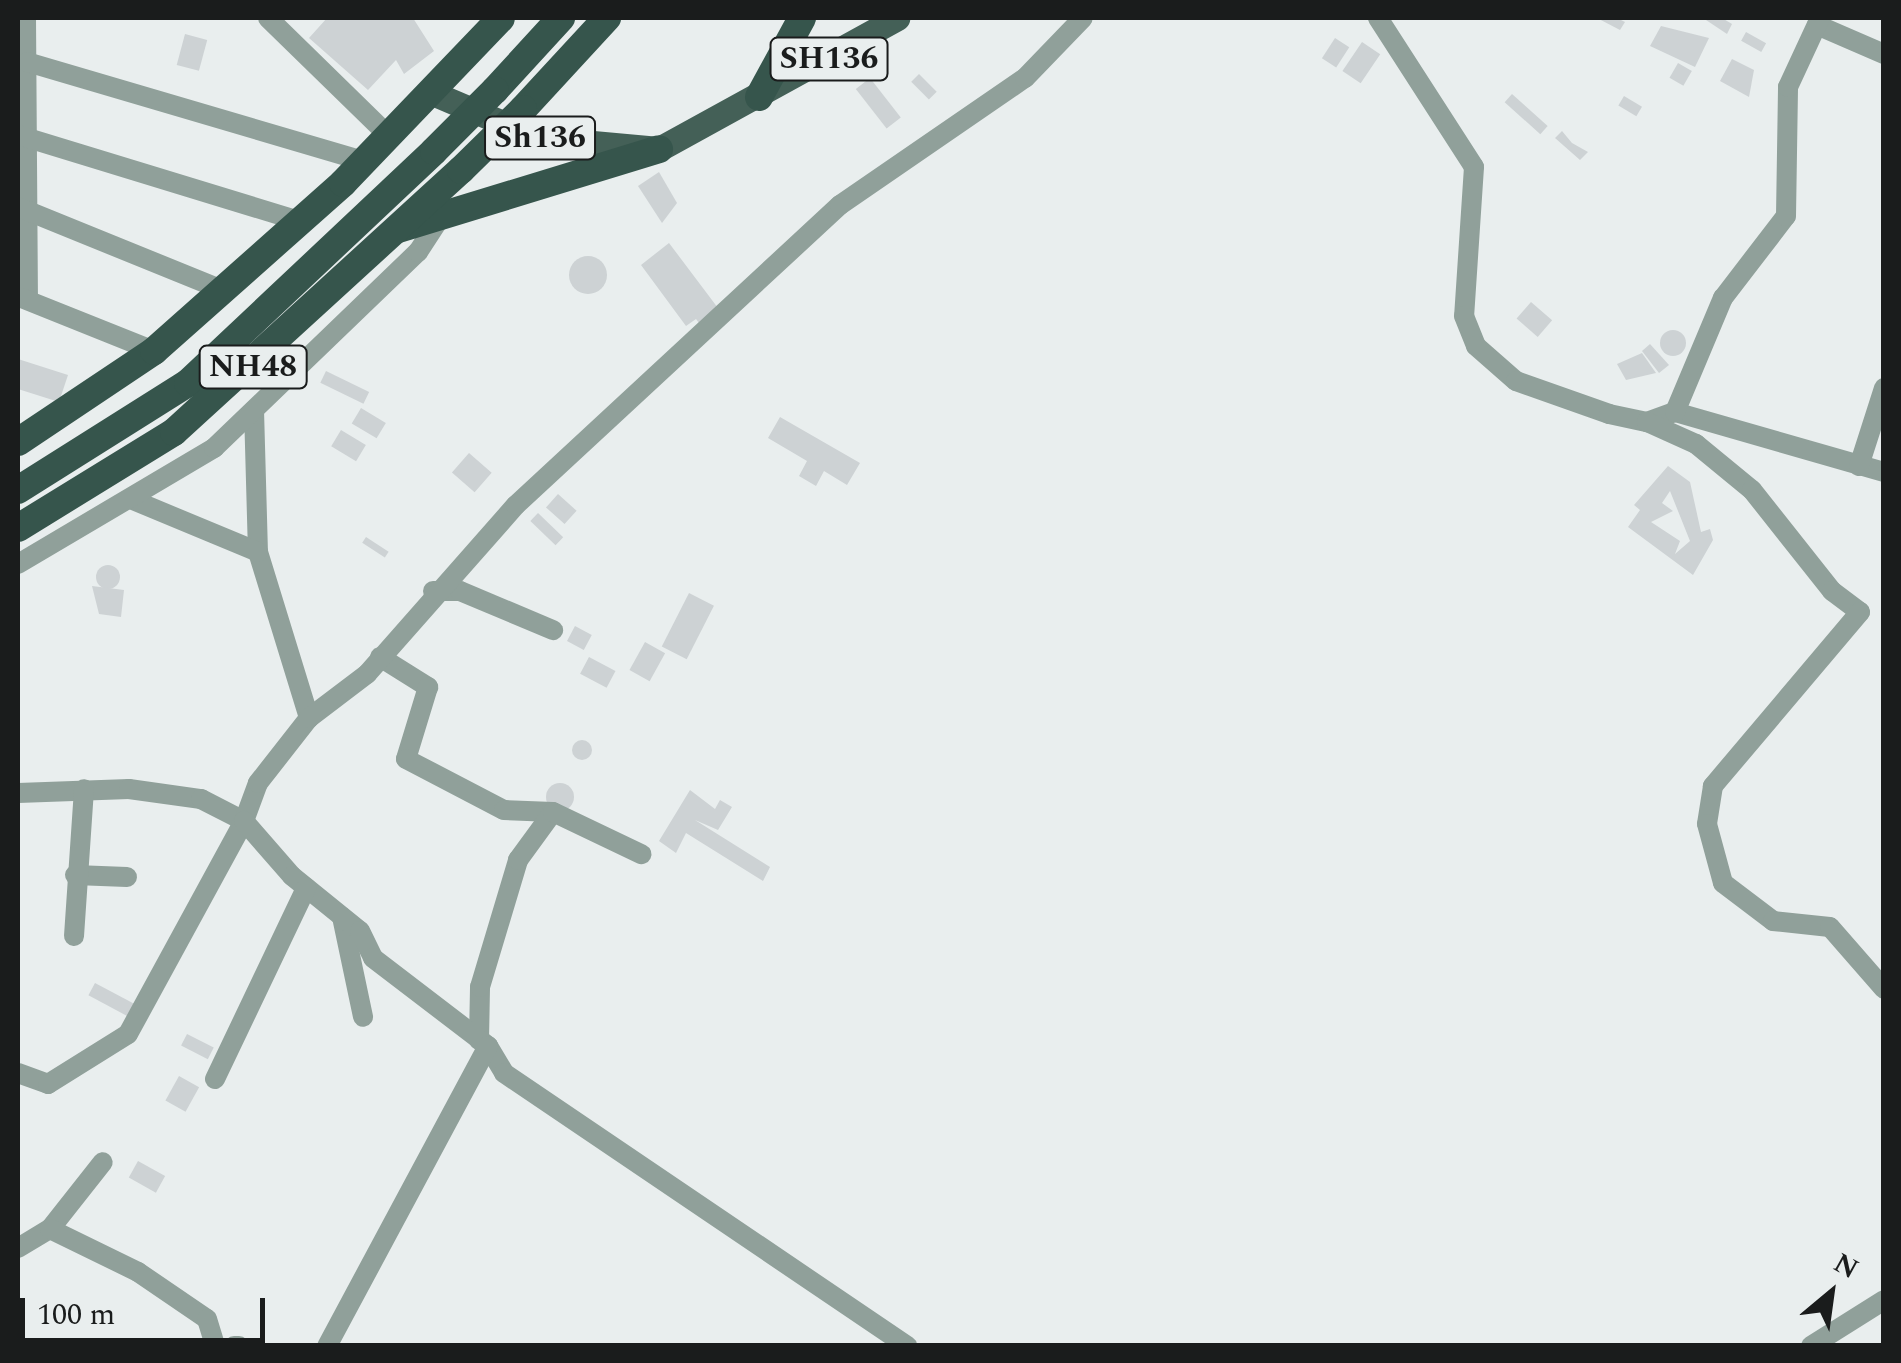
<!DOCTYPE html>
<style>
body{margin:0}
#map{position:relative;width:1901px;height:1363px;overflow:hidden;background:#e9eeee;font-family:Spectral,serif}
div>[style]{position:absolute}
.building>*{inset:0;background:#cdd2d4;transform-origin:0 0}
.round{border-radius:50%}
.minor>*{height:20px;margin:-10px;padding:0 10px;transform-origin:10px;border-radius:10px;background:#90a09a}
.primary>*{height:25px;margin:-12.5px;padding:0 12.5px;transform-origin:12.5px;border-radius:12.5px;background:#446057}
.trunk>*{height:28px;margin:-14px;padding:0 14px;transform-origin:14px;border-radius:14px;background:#36554c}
.trunk-bridge>*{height:28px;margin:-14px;padding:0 14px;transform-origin:14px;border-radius:14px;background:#36554c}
span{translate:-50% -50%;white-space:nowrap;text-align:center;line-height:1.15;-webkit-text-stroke:9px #e9eeee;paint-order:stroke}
.shield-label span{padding:2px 8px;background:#e9eeee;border:2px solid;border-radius:8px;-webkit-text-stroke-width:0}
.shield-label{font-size:32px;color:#1a1c1c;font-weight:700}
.frame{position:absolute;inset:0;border:20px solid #1a1c1c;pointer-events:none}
.north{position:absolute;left:1781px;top:1243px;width:100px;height:100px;-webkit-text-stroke:8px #e9eeee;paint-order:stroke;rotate:29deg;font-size:28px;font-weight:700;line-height:40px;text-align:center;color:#1a1c1c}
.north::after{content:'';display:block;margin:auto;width:35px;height:45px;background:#1a1c1c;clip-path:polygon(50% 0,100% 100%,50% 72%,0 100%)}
.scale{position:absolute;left:20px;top:1298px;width:245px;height:45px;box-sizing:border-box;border:5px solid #1a1c1c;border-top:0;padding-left:12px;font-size:30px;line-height:35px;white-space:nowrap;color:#1a1c1c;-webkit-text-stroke:8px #e9eeee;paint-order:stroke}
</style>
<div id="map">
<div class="building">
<i style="clip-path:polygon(327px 18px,413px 18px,434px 51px,404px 74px,396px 60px,368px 90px,309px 38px)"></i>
<i style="clip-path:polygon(1597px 18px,1617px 18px,1625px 22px,1620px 30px)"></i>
<i style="clip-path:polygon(1703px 18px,1722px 18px,1732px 24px,1727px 34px)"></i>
<i style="clip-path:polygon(1661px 26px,1709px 38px,1695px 67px,1650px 46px)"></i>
<i style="left:1746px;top:32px;width:23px;height:10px;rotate:29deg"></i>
<i style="left:185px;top:34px;width:23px;height:32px;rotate:15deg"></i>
<i style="left:1335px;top:38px;width:17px;height:24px;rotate:33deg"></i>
<i style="left:1362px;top:42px;width:22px;height:35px;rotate:34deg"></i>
<i style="clip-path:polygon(1732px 59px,1754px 70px,1749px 97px,1720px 81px)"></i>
<i style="left:1678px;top:63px;width:16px;height:17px;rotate:30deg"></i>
<i style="left:919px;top:74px;width:25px;height:11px;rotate:45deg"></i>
<i style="left:870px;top:78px;width:50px;height:18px;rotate:52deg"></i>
<i style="left:1512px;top:94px;width:48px;height:11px;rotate:42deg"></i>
<i style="left:1624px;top:96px;width:21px;height:11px;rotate:31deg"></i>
<i style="clip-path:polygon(1562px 131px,1572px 143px,1588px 152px,1580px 160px,1555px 138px)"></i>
<i style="clip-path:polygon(659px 172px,677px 203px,662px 223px,638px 186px)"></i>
<i style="clip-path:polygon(669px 243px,721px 312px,702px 327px,696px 319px,686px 326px,641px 265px)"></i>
<i class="round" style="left:569px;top:256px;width:38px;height:38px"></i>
<i style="left:1531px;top:302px;width:28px;height:22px;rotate:41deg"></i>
<i class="round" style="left:1660px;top:330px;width:26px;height:26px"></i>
<i style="clip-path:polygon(1650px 344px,1669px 365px,1659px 373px,1642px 351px)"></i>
<i style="clip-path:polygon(1642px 353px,1656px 373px,1626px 380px,1617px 364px)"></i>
<i style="clip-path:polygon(18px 359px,68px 375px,59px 402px,18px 389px)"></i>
<i style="left:326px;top:371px;width:48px;height:13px;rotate:26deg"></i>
<i style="left:361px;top:408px;width:29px;height:18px;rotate:31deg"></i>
<i style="clip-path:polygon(780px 417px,860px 463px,847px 485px,824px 471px,816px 486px,799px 476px,807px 461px,768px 438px)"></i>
<i style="left:341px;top:430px;width:29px;height:19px;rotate:31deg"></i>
<i style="left:469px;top:453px;width:30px;height:26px;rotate:41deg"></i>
<i style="clip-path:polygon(evenodd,1668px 466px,1690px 482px,1701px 532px,1710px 529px,1713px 540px,1693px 575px,1628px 527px,1640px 510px,1634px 505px,1668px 466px,1670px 491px,1690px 541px,1675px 554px,1680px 541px,1651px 522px,1673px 511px,1662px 503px,1670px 491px)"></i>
<i style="left:558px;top:494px;width:25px;height:18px;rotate:42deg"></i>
<i style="left:538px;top:513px;width:35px;height:11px;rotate:44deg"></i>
<i style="left:366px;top:537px;width:27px;height:7px;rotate:33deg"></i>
<i class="round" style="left:96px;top:565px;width:24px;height:24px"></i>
<i style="clip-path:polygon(92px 586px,124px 590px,121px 617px,99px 614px)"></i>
<i style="left:689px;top:593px;width:28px;height:60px;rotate:27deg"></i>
<i style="left:575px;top:626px;width:19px;height:17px;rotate:28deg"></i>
<i style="left:645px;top:642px;width:23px;height:32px;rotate:29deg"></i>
<i style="left:589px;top:657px;width:30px;height:19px;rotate:28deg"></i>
<i class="round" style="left:572px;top:740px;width:20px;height:20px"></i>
<i class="round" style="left:546px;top:783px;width:28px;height:28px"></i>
<i style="clip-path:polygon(690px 790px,715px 809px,720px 800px,732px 807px,718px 830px,695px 820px,770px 867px,763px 881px,686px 833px,676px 853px,659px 841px)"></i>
<i style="left:95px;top:983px;width:47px;height:14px;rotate:28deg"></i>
<i style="left:187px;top:1034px;width:30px;height:13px;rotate:27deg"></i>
<i style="left:179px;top:1076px;width:23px;height:28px;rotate:29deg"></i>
<i style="left:138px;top:1161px;width:31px;height:19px;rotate:29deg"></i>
</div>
<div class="minor">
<i style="left:26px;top:18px;width:282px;rotate:89.6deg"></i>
<i style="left:268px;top:18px;width:168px;rotate:44.3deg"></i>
<i style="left:1378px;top:18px;width:177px;rotate:57.2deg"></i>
<i style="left:1474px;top:167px;width:149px;rotate:93.8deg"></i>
<i style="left:1464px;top:316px;width:32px;rotate:68deg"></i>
<i style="left:1476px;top:346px;width:53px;rotate:41.2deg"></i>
<i style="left:1516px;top:381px;width:99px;rotate:19.5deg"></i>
<i style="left:1609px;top:414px;width:39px;rotate:12deg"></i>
<i style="left:1647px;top:422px;width:30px;rotate:-20deg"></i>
<i style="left:1675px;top:412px;width:217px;rotate:16deg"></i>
<i style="left:1817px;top:25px;width:73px;rotate:23.4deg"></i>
<i style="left:27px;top:62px;width:351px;rotate:16.4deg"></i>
<i style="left:18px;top:135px;width:295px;rotate:17deg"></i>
<i style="left:18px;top:207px;width:220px;rotate:22.1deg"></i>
<i style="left:19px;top:297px;width:145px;rotate:21.8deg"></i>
<i style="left:254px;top:410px;width:142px;rotate:88.4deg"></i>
<i style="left:258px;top:552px;width:174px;rotate:72.9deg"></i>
<i style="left:1675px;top:412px;width:124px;rotate:-67.2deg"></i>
<i style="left:1723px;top:298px;width:103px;rotate:-52.5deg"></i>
<i style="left:1786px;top:216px;width:129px;rotate:-89.1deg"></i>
<i style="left:1788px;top:87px;width:76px;rotate:-65.1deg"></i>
<i style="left:1647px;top:422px;width:54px;rotate:24.2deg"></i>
<i style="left:1696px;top:444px;width:72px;rotate:39.4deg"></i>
<i style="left:1752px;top:490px;width:129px;rotate:51.6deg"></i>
<i style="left:1832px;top:591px;width:35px;rotate:37deg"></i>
<i style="left:1860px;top:612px;width:228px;rotate:130.2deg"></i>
<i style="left:1713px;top:786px;width:38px;rotate:99deg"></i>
<i style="left:1707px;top:824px;width:61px;rotate:74.8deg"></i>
<i style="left:1723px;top:883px;width:63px;rotate:37.2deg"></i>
<i style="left:1773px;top:921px;width:57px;rotate:6deg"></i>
<i style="left:1830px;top:927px;width:82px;rotate:48.9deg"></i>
<i style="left:1859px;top:466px;width:82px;rotate:-72.2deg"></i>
<i style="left:133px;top:500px;width:135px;rotate:22.6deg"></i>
<i style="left:18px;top:564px;width:228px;rotate:-30.6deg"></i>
<i style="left:214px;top:448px;width:283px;rotate:-43.9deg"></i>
<i style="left:418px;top:252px;width:37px;rotate:-57deg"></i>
<i style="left:433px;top:591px;width:27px"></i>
<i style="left:460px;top:591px;width:101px;rotate:22.8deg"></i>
<i style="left:380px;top:657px;width:57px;rotate:32deg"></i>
<i style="left:428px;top:687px;width:75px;rotate:107deg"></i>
<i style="left:406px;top:759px;width:110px;rotate:27.5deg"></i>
<i style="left:504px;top:810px;width:49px;rotate:2.3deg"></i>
<i style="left:18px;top:793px;width:111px;rotate:-2.1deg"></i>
<i style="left:129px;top:789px;width:73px;rotate:7.9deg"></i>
<i style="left:201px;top:799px;width:48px;rotate:27.1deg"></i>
<i style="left:244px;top:821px;width:40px;rotate:-69.8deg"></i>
<i style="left:258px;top:783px;width:83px;rotate:-51.9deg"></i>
<i style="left:309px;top:718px;width:73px;rotate:-37.2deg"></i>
<i style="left:367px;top:674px;width:225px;rotate:-48.6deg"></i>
<i style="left:516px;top:505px;width:442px;rotate:-42.8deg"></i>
<i style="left:840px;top:205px;width:224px;rotate:-34.5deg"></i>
<i style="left:1025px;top:78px;width:83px;rotate:-46deg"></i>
<i style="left:75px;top:875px;width:52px;rotate:2.2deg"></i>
<i style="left:342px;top:917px;width:102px;rotate:78.1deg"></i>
<i style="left:74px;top:936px;width:147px;rotate:-86.1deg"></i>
<i style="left:479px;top:1040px;width:53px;rotate:-88.9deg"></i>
<i style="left:480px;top:987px;width:133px;rotate:-73.3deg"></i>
<i style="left:518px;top:860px;width:59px;rotate:-53.9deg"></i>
<i style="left:553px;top:812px;width:98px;rotate:25.5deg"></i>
<i style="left:488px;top:1046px;width:31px;rotate:59deg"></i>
<i style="left:504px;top:1073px;width:487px;rotate:34.1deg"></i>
<i style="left:18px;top:1073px;width:32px;rotate:20deg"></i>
<i style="left:48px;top:1084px;width:94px;rotate:-32deg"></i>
<i style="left:128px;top:1034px;width:243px;rotate:-61.4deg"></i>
<i style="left:244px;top:821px;width:73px;rotate:48.9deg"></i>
<i style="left:292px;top:876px;width:87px;rotate:39deg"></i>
<i style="left:360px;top:931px;width:30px;rotate:64deg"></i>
<i style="left:373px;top:958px;width:145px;rotate:37.4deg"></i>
<i style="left:488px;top:1046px;width:340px;rotate:118.2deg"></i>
<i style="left:215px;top:1079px;width:212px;rotate:-64.5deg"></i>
<i style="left:50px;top:1229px;width:85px;rotate:-51.7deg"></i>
<i style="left:18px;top:1248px;width:37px;rotate:-31deg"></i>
<i style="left:50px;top:1229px;width:98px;rotate:26deg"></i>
<i style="left:138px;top:1272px;width:83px;rotate:34.3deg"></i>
<i style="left:207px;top:1319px;width:28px;rotate:73deg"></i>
<i style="left:234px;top:1346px;width:5px"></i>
<i style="left:1811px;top:1346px;width:86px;rotate:-32.2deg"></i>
</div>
<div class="primary">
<i style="left:430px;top:92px;width:117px;rotate:23.1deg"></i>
<i style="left:538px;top:138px;width:121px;rotate:5.2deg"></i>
<i style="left:659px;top:149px;width:272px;rotate:-28.8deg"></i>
</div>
<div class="trunk">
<i style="left:495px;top:90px;width:98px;rotate:-47.5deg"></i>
<i style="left:759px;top:97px;width:90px;rotate:-61.4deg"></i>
<i style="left:523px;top:109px;width:124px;rotate:-47.3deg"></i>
<i style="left:398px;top:229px;width:273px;rotate:-17deg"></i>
<i style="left:18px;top:442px;width:164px;rotate:-33.8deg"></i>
<i style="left:154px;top:351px;width:253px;rotate:-41.6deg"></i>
<i style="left:343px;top:183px;width:228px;rotate:-46.2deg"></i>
<i style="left:18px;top:490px;width:201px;rotate:-32.2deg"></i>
<i style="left:188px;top:383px;width:338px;rotate:-43.3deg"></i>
<i style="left:18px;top:528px;width:183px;rotate:-31.6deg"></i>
<i style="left:174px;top:432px;width:389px;rotate:-42.4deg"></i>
</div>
<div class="trunk-bridge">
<i style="left:434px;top:151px;width:86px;rotate:-45deg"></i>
<i style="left:461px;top:170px;width:87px;rotate:-44.5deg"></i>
</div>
<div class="shield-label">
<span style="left:829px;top:59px">SH136</span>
<span style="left:540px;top:138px">Sh136</span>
<span style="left:253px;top:367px">NH48</span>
</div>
<div class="frame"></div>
<div class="north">N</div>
<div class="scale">100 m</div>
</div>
